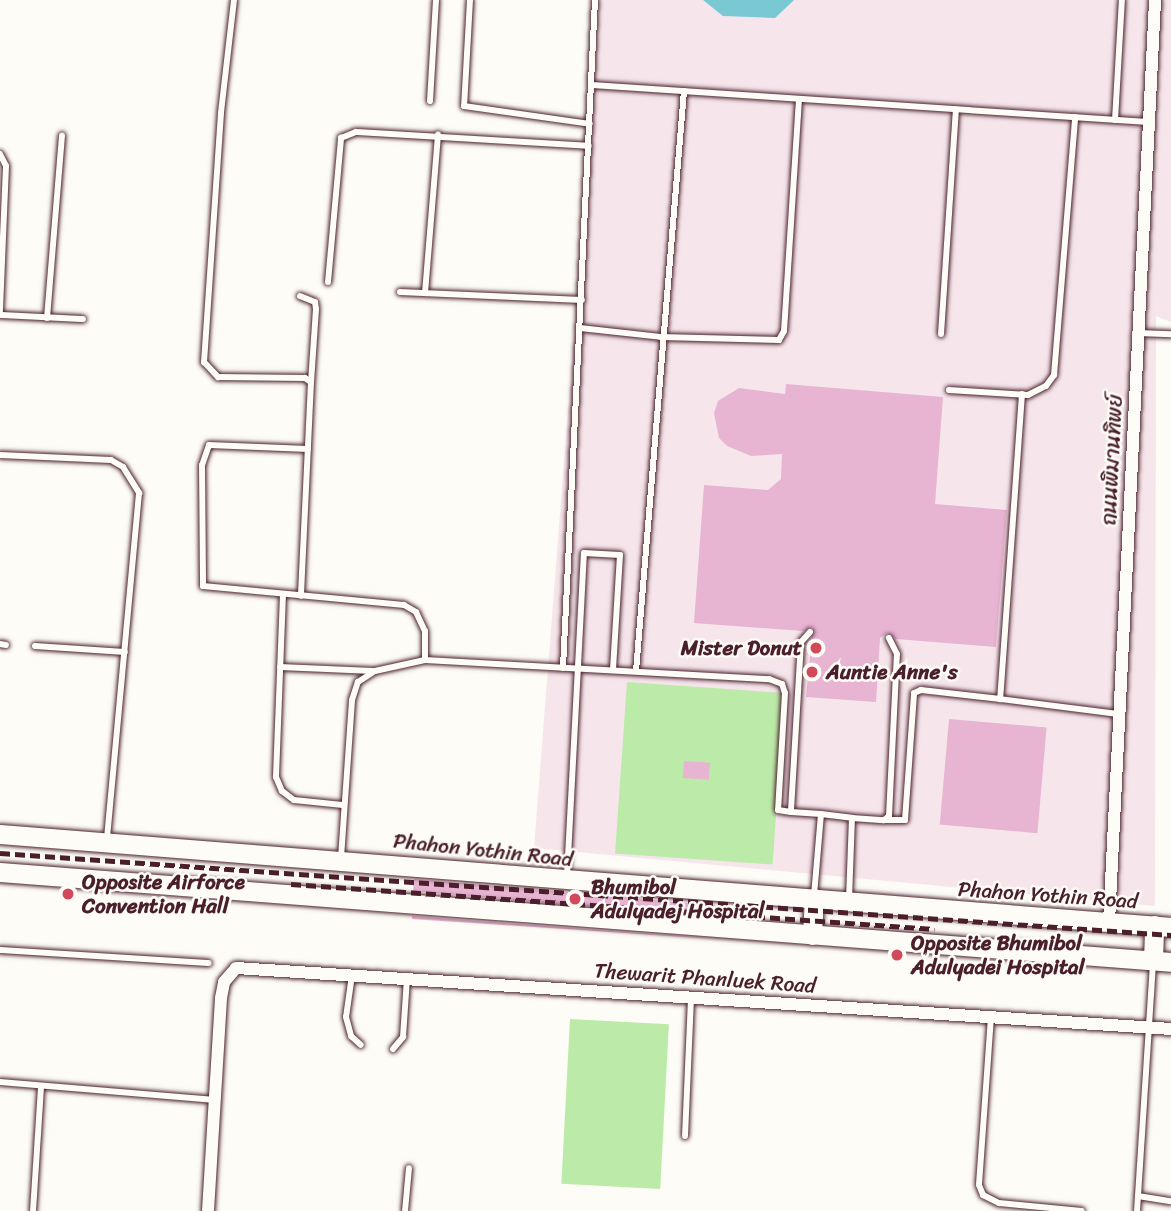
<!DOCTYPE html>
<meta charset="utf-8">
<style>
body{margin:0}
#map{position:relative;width:1171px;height:1211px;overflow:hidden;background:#fdfcf7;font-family:Sriracha,"Playpen Sans Thai",sans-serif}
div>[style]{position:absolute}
.built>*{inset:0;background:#f6e6ec}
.green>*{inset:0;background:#bceba9;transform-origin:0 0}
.water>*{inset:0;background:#79c8d4}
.building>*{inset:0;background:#e7b4d2;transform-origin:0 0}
.roads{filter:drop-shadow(0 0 2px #4a1f2b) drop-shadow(0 0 2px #4a1f2b)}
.service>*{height:6px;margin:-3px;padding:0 3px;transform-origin:3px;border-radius:3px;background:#fdfcf7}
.minor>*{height:12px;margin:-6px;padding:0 6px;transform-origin:6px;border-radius:6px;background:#fdfcf7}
.primary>*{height:19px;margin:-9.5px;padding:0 9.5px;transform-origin:9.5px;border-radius:9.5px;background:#fdfcf7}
.rail>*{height:4.5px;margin-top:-2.25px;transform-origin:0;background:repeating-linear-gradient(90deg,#4a1f2b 0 10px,transparent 0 15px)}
.dots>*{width:19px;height:19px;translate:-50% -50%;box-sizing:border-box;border:4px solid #fdfcf7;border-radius:50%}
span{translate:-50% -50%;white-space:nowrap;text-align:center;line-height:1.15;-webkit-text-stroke:5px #fdfcf7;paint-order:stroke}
.street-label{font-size:21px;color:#4a1f2b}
.poi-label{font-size:21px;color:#4a1f2b;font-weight:700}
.right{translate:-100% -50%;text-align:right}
.left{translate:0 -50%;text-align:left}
</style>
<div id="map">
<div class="built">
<i style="clip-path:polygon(600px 0,1171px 0,1171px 322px,1156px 316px,1155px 906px,534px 848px)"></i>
</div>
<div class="green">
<i style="left:627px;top:682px;width:158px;height:172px;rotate:4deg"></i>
<i style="left:570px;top:1019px;width:99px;height:165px;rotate:3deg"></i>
</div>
<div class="water">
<i style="clip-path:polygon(703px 0,794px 0,775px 18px,723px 16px)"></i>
</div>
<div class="building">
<i style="clip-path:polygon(786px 384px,943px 397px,935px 504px,1007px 510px,996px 647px,896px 639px,887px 633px,880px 638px,876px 702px,806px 697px,813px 627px,803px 631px,694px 623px,704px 485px,768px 490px,781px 479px,782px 454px,751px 456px,727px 446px,719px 438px,714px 413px,718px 401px,739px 388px,785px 394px)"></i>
<i style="left:949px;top:719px;width:98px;height:106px;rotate:5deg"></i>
<i style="left:684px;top:761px;width:26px;height:17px;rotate:4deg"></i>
<i style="left:414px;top:879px;width:320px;height:12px;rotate:5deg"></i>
<i style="clip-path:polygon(412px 916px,730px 940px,412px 919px)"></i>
</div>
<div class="roads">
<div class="service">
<i style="left:234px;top:0;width:114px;rotate:96.6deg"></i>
<i style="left:221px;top:113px;width:250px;rotate:93.9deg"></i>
<i style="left:204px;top:362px;width:21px;rotate:47deg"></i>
<i style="left:218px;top:377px;width:87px;rotate:0.7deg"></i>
<i style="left:305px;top:378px;width:7px;rotate:34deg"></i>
<i style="left:311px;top:382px;width:214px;rotate:92.7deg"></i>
<i style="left:470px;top:0;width:106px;rotate:93.2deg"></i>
<i style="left:464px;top:106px;width:127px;rotate:8.1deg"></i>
<i style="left:592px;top:85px;width:557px;rotate:3.81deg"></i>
<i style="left:430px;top:101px;width:101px;rotate:-86.6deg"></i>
<i style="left:1115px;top:120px;width:120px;rotate:-86.7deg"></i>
<i style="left:0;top:154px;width:13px;rotate:63deg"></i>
<i style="left:6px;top:166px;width:145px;rotate:92.4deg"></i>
<i style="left:328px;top:282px;width:145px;rotate:-84.8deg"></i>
<i style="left:341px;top:138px;width:16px;rotate:-22deg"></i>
<i style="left:356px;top:132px;width:233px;rotate:3.4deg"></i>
<i style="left:400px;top:292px;width:182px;rotate:2.5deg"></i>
<i style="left:425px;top:293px;width:159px;rotate:-85.3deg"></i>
<i style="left:300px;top:296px;width:16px;rotate:22deg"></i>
<i style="left:315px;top:302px;width:7px;rotate:82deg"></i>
<i style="left:316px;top:309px;width:73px;rotate:93.9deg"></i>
<i style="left:0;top:315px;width:83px;rotate:2.8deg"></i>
<i style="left:47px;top:318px;width:183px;rotate:-85.3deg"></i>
<i style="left:580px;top:328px;width:81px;rotate:6.3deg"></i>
<i style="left:661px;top:337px;width:118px;rotate:1.5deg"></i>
<i style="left:779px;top:340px;width:10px;rotate:-61deg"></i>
<i style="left:784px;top:331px;width:232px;rotate:-86.3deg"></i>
<i style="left:1138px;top:333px;width:33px;rotate:2deg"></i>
<i style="left:941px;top:334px;width:225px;rotate:-86.2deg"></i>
<i style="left:949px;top:390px;width:79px;rotate:3.6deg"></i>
<i style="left:1028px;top:395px;width:20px;rotate:-27deg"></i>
<i style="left:1046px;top:386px;width:14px;rotate:-54deg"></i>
<i style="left:1054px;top:375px;width:259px;rotate:-85.3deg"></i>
<i style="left:1022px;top:394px;width:306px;rotate:94.1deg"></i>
<i style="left:1000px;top:699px;width:120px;rotate:7.2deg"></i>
<i style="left:308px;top:449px;width:99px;rotate:-177.7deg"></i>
<i style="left:209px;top:445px;width:21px;rotate:109deg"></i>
<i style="left:202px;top:465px;width:121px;rotate:89.5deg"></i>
<i style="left:203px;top:586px;width:202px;rotate:5.4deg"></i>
<i style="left:404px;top:605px;width:14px;rotate:30deg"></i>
<i style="left:416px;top:612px;width:21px;rotate:65deg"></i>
<i style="left:425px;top:631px;width:29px;rotate:90deg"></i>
<i style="left:0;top:455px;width:111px;rotate:2.6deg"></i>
<i style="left:111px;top:460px;width:14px;rotate:30deg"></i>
<i style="left:123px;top:467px;width:31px;rotate:58deg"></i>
<i style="left:139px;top:493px;width:347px;rotate:95.3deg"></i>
<i style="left:283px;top:594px;width:183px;rotate:92.2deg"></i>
<i style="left:276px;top:777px;width:15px;rotate:67deg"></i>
<i style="left:282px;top:791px;width:15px;rotate:37deg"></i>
<i style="left:294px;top:800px;width:49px;rotate:5.8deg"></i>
<i style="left:810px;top:632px;width:13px;rotate:132deg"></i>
<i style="left:801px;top:642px;width:170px;rotate:93.4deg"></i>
<i style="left:791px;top:812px;width:30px;rotate:4deg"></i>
<i style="left:821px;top:814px;width:81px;rotate:94.9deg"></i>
<i style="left:0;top:644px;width:6px;rotate:9deg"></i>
<i style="left:35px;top:646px;width:90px;rotate:3.8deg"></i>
<i style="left:280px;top:667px;width:93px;rotate:2.5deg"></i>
<i style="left:563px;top:668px;width:669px;rotate:-87.26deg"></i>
<i style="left:636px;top:671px;width:582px;rotate:-85.27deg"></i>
<i style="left:821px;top:814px;width:31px;rotate:7deg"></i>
<i style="left:885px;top:820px;width:20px"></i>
<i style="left:905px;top:820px;width:127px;rotate:-85.9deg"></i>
<i style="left:914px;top:693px;width:8px;rotate:-23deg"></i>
<i style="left:921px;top:690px;width:80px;rotate:6.5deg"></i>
<i style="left:341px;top:858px;width:158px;rotate:-86deg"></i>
<i style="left:352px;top:700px;width:19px;rotate:-72deg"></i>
<i style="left:358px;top:682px;width:20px;rotate:-33deg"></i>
<i style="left:375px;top:671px;width:51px;rotate:-12.4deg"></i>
<i style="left:425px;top:660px;width:345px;rotate:3.2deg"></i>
<i style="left:769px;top:679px;width:14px;rotate:21deg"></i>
<i style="left:782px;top:684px;width:9px;rotate:72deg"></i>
<i style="left:785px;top:693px;width:117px;rotate:93.4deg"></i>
<i style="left:778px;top:810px;width:13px;rotate:9deg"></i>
<i style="left:567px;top:876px;width:323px;rotate:-87deg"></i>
<i style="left:584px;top:553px;width:36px;rotate:3deg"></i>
<i style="left:620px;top:555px;width:115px;rotate:93.5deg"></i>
<i style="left:849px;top:899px;width:81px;rotate:-87.9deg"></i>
<i style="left:852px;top:818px;width:32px;rotate:4deg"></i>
<i style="left:884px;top:820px;width:6px;rotate:-39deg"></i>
<i style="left:889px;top:816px;width:162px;rotate:-87.2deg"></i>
<i style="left:897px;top:654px;width:18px;rotate:-117deg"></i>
<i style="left:0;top:950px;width:209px;rotate:3.6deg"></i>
<i style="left:352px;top:975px;width:42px;rotate:98.1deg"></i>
<i style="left:346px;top:1017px;width:20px;rotate:75deg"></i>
<i style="left:351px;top:1036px;width:13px;rotate:42deg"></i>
<i style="left:991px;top:1017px;width:168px;rotate:94.1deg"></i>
<i style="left:979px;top:1185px;width:11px;rotate:68deg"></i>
<i style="left:983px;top:1195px;width:18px;rotate:27deg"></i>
<i style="left:999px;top:1203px;width:83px;rotate:5.5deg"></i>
<i style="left:393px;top:1049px;width:16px;rotate:-50deg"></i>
<i style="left:403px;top:1037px;width:58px;rotate:-86.1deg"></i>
<i style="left:0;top:1082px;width:216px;rotate:4.8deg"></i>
<i style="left:685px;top:1136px;width:138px;rotate:-87.5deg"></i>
<i style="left:1138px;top:1196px;width:33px;rotate:9deg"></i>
<i style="left:33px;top:1211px;width:125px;rotate:-86.3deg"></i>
<i style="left:405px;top:1211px;width:43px;rotate:-84.7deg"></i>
<i style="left:1137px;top:1211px;width:247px;rotate:-86.3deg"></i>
</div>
<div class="minor">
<i style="left:1109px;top:922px;width:923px;rotate:-87.14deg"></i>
<i style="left:208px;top:1211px;width:213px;rotate:-86.5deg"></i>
<i style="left:221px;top:998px;width:16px;rotate:-79deg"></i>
<i style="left:224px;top:982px;width:18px;rotate:-49deg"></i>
<i style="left:236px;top:968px;width:937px;rotate:3.73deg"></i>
</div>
<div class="primary">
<i style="left:0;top:834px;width:1175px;rotate:4.54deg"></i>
<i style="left:0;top:872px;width:1174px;rotate:4.39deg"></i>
<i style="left:812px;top:935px;width:35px;rotate:-87deg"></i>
<i style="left:1153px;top:960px;width:35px;rotate:-88deg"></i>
</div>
</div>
<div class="rail">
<i style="left:0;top:853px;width:1174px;rotate:4.01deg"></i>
<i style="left:291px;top:884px;width:645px;rotate:4deg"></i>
</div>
<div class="dots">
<i style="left:816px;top:648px;background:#d1495b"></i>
<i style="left:812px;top:672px;background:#d1495b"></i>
<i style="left:68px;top:894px;background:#d1495b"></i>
<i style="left:575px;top:899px;background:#d1495b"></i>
<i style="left:897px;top:955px;background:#d1495b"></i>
</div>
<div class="street-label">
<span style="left:1112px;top:460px;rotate:-87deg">ถนนพิมานทิพย์</span>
<span style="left:483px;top:850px;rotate:6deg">Phahon Yothin Road</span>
<span style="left:1048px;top:895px;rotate:4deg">Phahon Yothin Road</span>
<span style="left:705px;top:978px;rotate:4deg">Thewarit Phanluek Road</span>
</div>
<div class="poi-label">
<span class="right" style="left:802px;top:648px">Mister Donut</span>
<span class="left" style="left:826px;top:672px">Auntie Anne's</span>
<span class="left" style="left:82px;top:894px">Opposite Airforce<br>Convention Hall</span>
<span class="left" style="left:591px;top:899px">Bhumibol<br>Adulyadej Hospital</span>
<span class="left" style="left:911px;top:955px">Opposite Bhumibol<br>Adulyadei Hospital</span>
</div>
</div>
